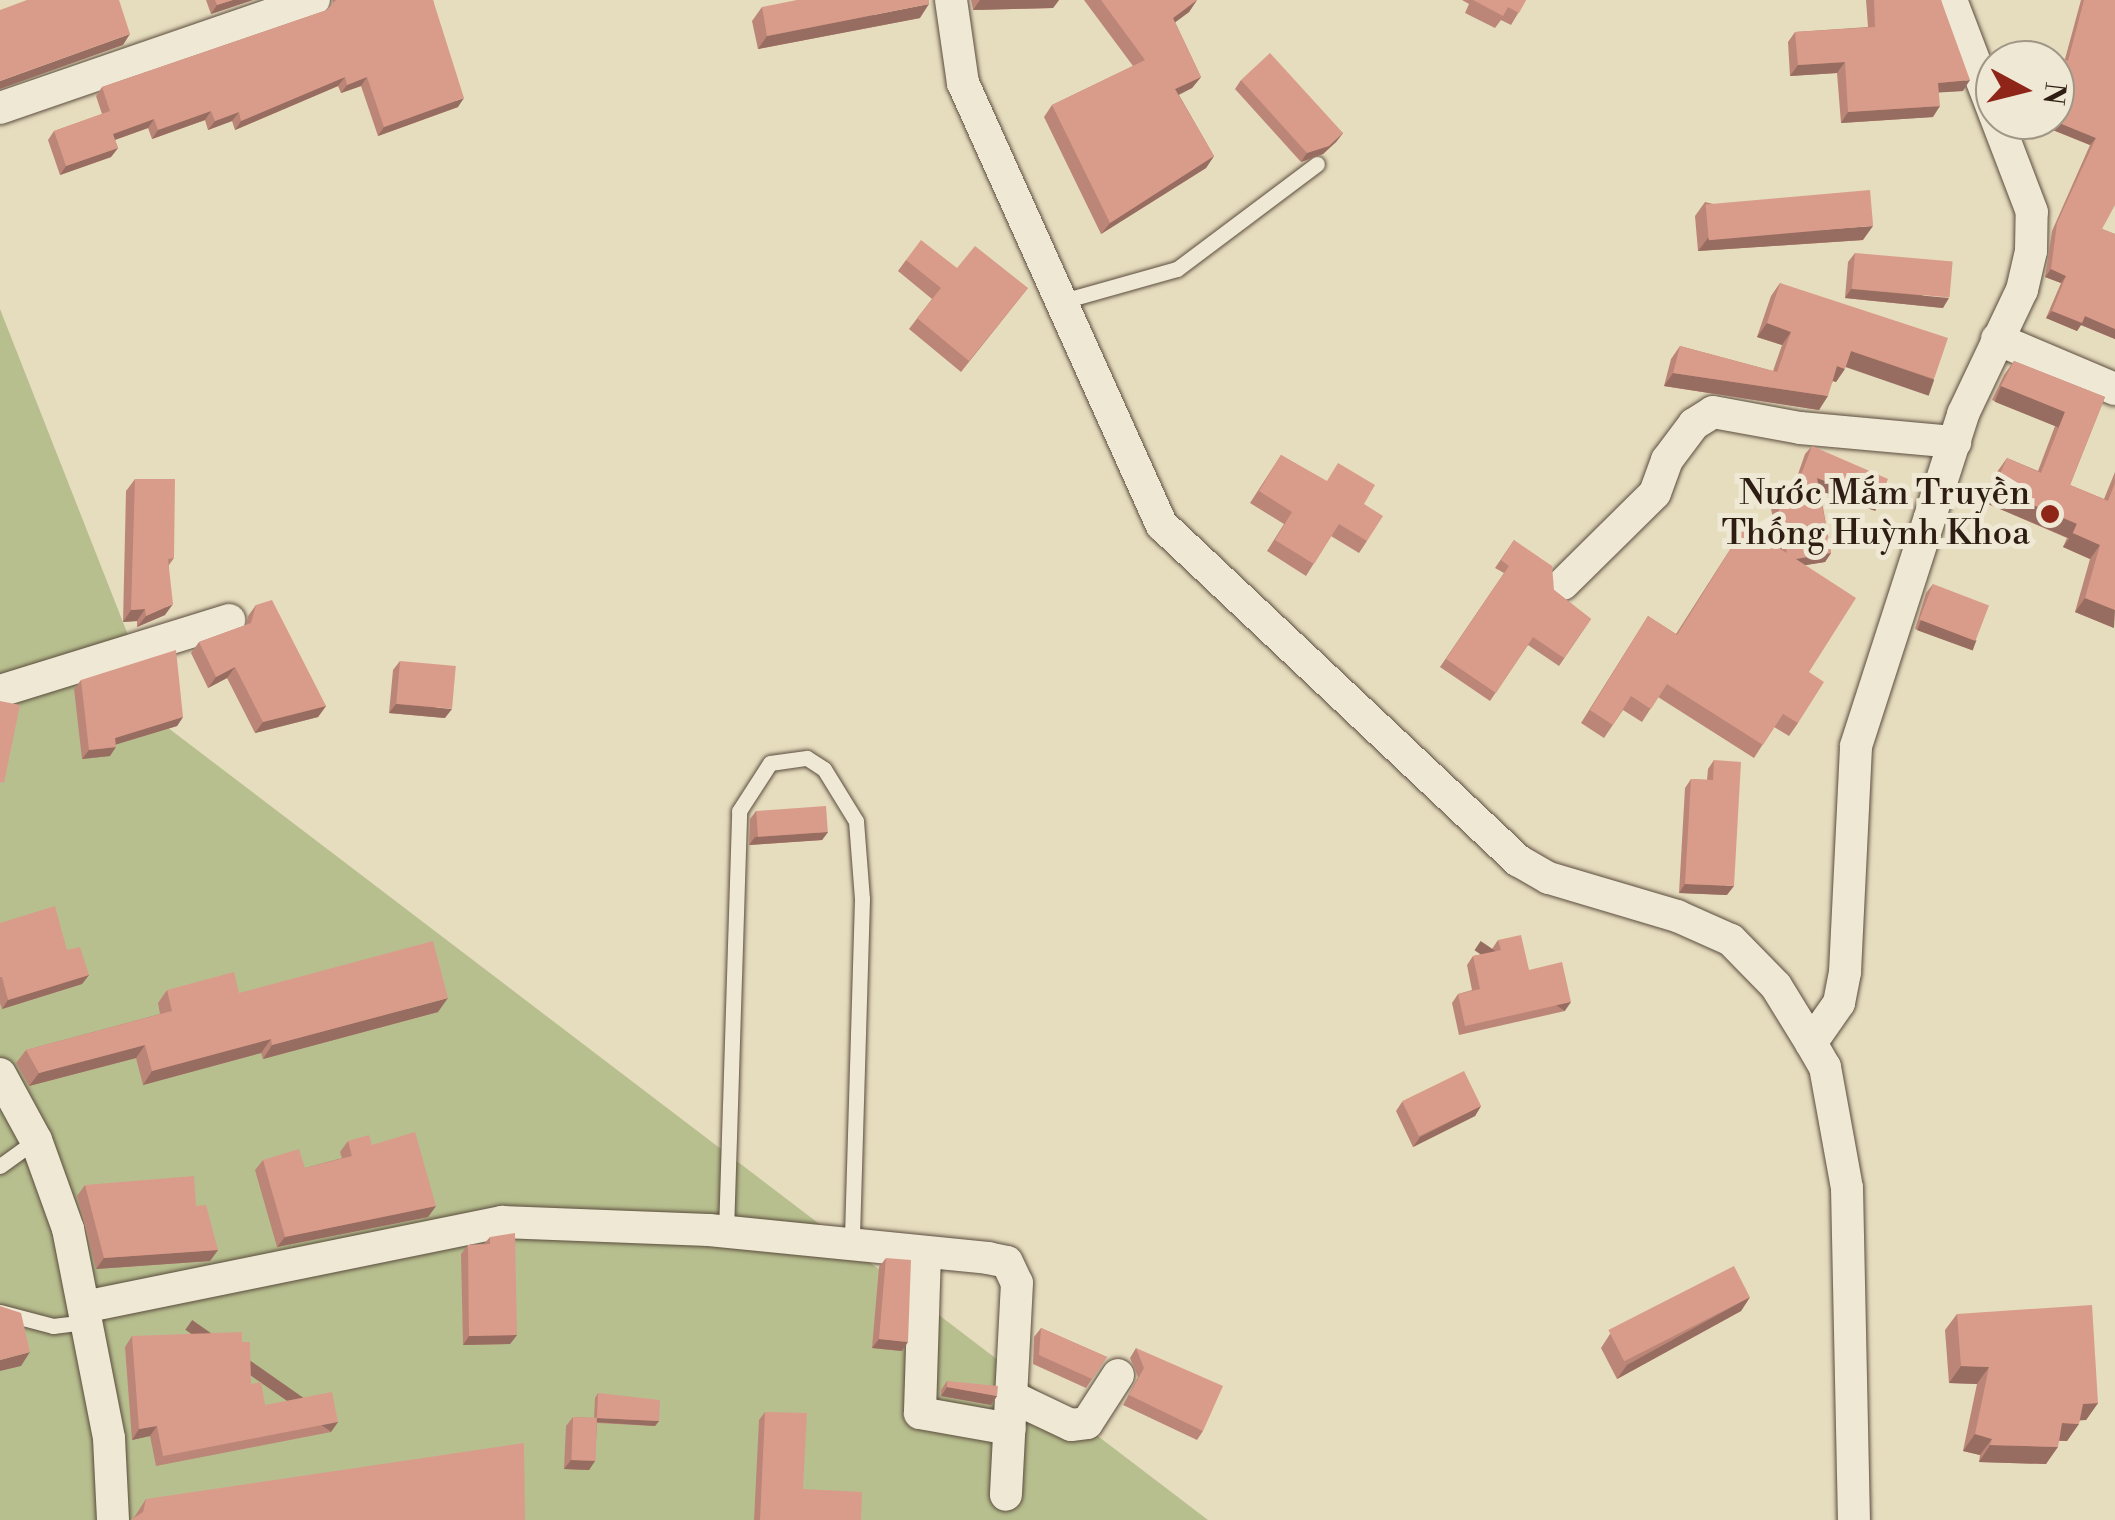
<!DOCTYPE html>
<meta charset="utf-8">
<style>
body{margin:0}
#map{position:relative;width:2115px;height:1520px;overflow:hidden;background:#e6dcbe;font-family:"Libre Bodoni",serif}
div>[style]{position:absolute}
.green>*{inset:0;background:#b8bf8f}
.roads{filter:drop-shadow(0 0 2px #5b4d3e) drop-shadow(0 0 2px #5b4d3e)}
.lane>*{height:15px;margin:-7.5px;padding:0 7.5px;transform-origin:7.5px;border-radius:7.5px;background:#efe8d5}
.street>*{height:32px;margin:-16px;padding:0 16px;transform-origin:16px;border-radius:16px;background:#efe8d5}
.wall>*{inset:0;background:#bb8677}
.shaded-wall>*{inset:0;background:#986d61;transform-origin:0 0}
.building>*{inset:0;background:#d99c8a;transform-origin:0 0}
.dots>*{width:28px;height:28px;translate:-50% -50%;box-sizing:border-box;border:5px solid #efe8d5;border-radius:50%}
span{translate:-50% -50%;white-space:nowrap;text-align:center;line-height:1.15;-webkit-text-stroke:10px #efe8d5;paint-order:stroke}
.poi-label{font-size:35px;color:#2d1d13}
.right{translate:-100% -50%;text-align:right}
.north{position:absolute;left:1975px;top:40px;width:100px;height:100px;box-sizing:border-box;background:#efe8d5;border:2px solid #a19787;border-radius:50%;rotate:97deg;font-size:28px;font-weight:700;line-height:40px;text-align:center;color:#2d1d13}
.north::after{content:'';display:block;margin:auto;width:35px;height:45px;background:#8f2418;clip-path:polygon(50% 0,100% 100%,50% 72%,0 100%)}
</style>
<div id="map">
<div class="green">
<i style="clip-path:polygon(0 309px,163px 724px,1208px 1520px,0 1520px)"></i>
</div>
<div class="roads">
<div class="lane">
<i style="left:1063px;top:301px;width:118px;rotate:-15.7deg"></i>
<i style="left:1177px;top:269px;width:175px;rotate:-36.9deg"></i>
<i style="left:0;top:1166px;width:44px;rotate:-35.8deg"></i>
<i style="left:726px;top:1232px;width:421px;rotate:-88.2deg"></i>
<i style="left:739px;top:811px;width:57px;rotate:-57.1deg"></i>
<i style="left:770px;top:763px;width:37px;rotate:-8deg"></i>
<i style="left:807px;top:758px;width:20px;rotate:33deg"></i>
<i style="left:824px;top:769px;width:61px;rotate:58.4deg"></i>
<i style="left:856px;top:821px;width:78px;rotate:85.6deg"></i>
<i style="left:862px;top:899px;width:346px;rotate:91.7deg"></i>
<i style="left:0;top:1312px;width:55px;rotate:14.8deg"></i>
<i style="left:53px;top:1326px;width:34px;rotate:-7deg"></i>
</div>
<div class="street">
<i style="left:951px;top:0;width:84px;rotate:81.8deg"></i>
<i style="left:963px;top:83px;width:485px;rotate:65.8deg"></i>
<i style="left:1162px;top:525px;width:490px;rotate:43.3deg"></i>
<i style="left:1519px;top:861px;width:34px;rotate:30deg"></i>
<i style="left:1549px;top:878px;width:134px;rotate:16.5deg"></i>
<i style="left:1677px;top:916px;width:59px;rotate:24deg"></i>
<i style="left:1731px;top:940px;width:64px;rotate:45.6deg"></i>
<i style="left:1776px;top:986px;width:67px;rotate:58.4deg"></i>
<i style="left:1811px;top:1043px;width:28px;rotate:60deg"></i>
<i style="left:1825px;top:1067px;width:123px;rotate:79.7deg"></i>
<i style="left:1847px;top:1188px;width:332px;rotate:88.8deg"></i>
<i style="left:0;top:108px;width:332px;rotate:-19deg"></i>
<i style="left:1997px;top:339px;width:128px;rotate:23deg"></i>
<i style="left:1563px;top:584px;width:129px;rotate:-44.7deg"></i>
<i style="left:1655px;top:493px;width:35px;rotate:-70deg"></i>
<i style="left:1667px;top:460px;width:45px;rotate:-53.1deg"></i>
<i style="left:1694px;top:424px;width:22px;rotate:-32deg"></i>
<i style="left:1713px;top:412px;width:88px;rotate:10.4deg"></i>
<i style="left:1800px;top:428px;width:156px;rotate:5.2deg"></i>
<i style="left:0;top:691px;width:240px;rotate:-17.2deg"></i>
<i style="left:1811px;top:1043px;width:49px;rotate:-55deg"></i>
<i style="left:1839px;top:1003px;width:32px;rotate:-79deg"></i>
<i style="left:1845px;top:972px;width:226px;rotate:-87.2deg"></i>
<i style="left:1856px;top:746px;width:349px;rotate:-72.1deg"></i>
<i style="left:1963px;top:414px;width:137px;rotate:-64.6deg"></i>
<i style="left:2022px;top:290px;width:40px;rotate:-77deg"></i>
<i style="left:2031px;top:251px;width:39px;rotate:-89deg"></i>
<i style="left:2032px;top:212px;width:227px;rotate:-110.9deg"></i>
<i style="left:0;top:1074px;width:75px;rotate:61.4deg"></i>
<i style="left:36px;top:1140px;width:95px;rotate:70.2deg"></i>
<i style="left:68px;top:1229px;width:213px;rotate:78.9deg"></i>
<i style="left:109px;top:1438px;width:82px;rotate:87.2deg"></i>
<i style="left:925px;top:1252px;width:161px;rotate:91.8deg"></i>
<i style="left:920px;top:1413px;width:91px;rotate:10.1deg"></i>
<i style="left:84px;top:1307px;width:427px;rotate:-11.5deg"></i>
<i style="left:502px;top:1222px;width:207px;rotate:2.2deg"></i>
<i style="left:709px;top:1230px;width:280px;rotate:5.7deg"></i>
<i style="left:988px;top:1258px;width:19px;rotate:12deg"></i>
<i style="left:1007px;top:1262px;width:23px;rotate:65deg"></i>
<i style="left:1017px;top:1283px;width:212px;rotate:93deg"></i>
<i style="left:1012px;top:1397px;width:65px;rotate:25.4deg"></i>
<i style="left:1071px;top:1425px;width:16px;rotate:-7deg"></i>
<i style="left:1087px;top:1423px;width:57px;rotate:-57.1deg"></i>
</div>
</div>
<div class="wall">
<i style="clip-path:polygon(206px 0,253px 0,211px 14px)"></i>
<i style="clip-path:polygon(332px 0,433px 0,458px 107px,378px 136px,361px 86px,341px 93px,338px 86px,235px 130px,232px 121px,208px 130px,205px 120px,152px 139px,148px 128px,115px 140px,118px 148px,111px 157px,60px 175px,48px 140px,54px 131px,102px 114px,96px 96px,102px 87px,327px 10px,333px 3px)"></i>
<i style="clip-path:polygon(971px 0,1059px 0,1053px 8px,973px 10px)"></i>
<i style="clip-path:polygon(1084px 0,1197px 0,1189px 12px,1175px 22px,1201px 77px,1192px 88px,1179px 95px,1214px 156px,1206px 168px,1101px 234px,1044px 117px,1052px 105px,1133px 66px)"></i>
<i style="clip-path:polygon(1462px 0,1526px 0,1511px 25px,1501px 20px,1495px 28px,1465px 13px,1469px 4px)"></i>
<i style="clip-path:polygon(1866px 0,1941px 0,1963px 91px,1939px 92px,1933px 117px,1841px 123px,1837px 73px,1790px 76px,1788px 42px,1795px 32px,1868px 27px)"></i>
<i style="clip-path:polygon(2081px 0,2115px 0,2102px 229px,2115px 234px,2115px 339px,2081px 325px,2077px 331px,2046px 318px,2061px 283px,2045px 277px,2052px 231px,2090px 145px,2028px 120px,2055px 120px,2055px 60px,2019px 60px,2030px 40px,2065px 59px)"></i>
<i style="clip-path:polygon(762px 7px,920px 18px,758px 49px,752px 21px)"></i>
<i style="clip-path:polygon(1241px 80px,1343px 133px,1336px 142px,1323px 154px,1301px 162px,1235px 89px)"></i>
<i style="clip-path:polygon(1705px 202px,1863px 240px,1698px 251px,1695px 216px)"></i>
<i style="clip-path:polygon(1855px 253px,1943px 308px,1845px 298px,1848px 262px)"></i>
<i style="clip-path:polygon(906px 260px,957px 268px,1028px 288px,961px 372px,909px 329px,932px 299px,898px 271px)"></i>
<i style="clip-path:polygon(1780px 283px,1934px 379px,1925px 393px,1846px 366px,1836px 382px,1833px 381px,1819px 410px,1664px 386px,1671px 359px,1680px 346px,1773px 371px,1782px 345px,1757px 337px,1771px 296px)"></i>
<i style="clip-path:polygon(2014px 361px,2105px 397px,2070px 485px,2104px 499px,2115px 472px,2114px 628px,2075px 612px,2090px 559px,2063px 547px,2067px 538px,1984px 502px,1997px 472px,2007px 458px,2038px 471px,2055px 426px,1992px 400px,2004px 375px)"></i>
<i style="clip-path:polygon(1812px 446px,1873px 510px,1820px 490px,1831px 553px,1825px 562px,1805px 565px,1809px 672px,1798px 723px,1789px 736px,1774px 727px,1754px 758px,1658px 697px,1642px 722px,1623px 710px,1604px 738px,1581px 723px,1648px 616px,1676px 634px,1745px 526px,1778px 548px,1771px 508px,1777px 499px,1790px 497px,1805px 454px)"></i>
<i style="clip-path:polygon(1281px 455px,1364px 504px,1367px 541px,1359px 553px,1331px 536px,1306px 576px,1267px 551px,1284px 524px,1250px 503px)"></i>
<i style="clip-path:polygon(135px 479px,174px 558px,169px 565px,165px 615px,137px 627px,137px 621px,123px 622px,126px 491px)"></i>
<i style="clip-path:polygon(1514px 540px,1554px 590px,1591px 619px,1559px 666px,1528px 645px,1490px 701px,1440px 667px,1504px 573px,1495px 568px)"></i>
<i style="clip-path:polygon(1933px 584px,1976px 640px,1970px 649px,1915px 629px,1926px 593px)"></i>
<i style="clip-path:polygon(256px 605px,326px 706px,318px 717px,255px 733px,227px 678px,208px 688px,191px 653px,199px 642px,246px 625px,248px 616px)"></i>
<i style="clip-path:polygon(400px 661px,445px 718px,389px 713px,393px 670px)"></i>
<i style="clip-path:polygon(81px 680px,183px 717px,177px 726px,116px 744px,110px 756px,82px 759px,74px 689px)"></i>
<i style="clip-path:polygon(1714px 760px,1727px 895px,1679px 893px,1685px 788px,1691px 779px,1707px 780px,1708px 769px)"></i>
<i style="clip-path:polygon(756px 811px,828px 832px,822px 840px,749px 845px,750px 819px)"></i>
<i style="clip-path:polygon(0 923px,67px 950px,89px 975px,82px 984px,2px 1009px,0 1003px)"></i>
<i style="clip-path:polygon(1498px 940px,1529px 970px,1565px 1011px,1459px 1035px,1452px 1003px,1458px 994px,1472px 990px,1467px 965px,1473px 956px,1493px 952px,1492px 949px)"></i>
<i style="clip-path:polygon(167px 990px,239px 993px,438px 1012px,263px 1059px,261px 1053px,143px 1085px,136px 1058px,29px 1086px,16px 1063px,26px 1050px,160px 1014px,158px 1003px)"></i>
<i style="clip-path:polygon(1402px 1102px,1481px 1106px,1475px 1116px,1413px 1147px,1396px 1111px)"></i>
<i style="clip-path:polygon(348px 1141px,436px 1206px,428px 1217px,277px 1247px,255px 1170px,263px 1160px,305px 1168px,342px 1158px,340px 1152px)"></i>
<i style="clip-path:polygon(85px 1185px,196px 1206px,218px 1250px,210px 1261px,96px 1269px,77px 1196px)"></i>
<i style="clip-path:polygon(490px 1237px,517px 1335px,510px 1344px,463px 1345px,461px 1254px,468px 1245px,484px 1244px)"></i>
<i style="clip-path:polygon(886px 1258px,902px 1351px,872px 1348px,879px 1267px)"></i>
<i style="clip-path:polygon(1750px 1297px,1741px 1311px,1617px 1379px,1601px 1348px,1610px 1334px)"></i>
<i style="clip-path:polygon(1957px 1314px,2098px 1403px,2086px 1420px,2080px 1420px,2067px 1441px,2059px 1441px,2046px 1464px,1979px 1462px,1980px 1455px,1963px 1451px,1977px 1384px,1949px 1383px,1945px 1330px)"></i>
<i style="clip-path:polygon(1041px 1328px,1107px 1357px,1086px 1388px,1033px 1364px,1034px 1337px)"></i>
<i style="clip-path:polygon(132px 1336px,242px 1342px,251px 1384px,265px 1405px,338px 1422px,331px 1432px,156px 1466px,150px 1436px,132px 1440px,125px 1347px)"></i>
<i style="clip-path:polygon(1136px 1348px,1203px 1431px,1197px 1440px,1123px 1405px,1138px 1377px,1130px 1358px)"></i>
<i style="clip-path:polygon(947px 1381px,997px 1396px,991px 1405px,941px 1396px,941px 1390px)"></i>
<i style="clip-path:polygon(598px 1393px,659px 1421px,655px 1426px,597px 1423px,595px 1461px,589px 1470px,564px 1469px,566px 1426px,573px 1417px,594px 1418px,595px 1398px)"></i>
<i style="clip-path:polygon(765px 1412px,803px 1489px,861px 1520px,754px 1520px,759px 1420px)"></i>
<i style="clip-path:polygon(146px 1499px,525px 1520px,133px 1519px)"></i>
</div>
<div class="shaded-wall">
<i style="clip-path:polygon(233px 0,253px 0,211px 14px,217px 5px)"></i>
<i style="clip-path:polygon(980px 0,1059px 0,1053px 8px,973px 10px)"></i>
<i style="clip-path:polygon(1197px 0,1189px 12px,1165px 30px,1173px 18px)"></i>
<i style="clip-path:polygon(929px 4px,920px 18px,758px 49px,767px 36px)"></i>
<i style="clip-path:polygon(130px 34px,123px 45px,0 89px,0 81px)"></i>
<i style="clip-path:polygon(1845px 62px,1837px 73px,1790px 76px,1798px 65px)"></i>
<i style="clip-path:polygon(345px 77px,338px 86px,235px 130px,241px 121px)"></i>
<i style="clip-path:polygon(367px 77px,361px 86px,341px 93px,347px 85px)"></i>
<i style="clip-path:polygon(1201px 77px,1192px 88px,1167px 100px,1175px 89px)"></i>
<i style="clip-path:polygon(1970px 80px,1963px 91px,1931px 93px,1938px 83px)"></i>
<i style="clip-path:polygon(464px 98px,458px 107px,378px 136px,384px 127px)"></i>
<i style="clip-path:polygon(1940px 106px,1933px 117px,1841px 123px,1848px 112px)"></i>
<i style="clip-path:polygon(211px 111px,205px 120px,152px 139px,158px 130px)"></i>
<i style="clip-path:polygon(239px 112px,232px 121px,208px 130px,215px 121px)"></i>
<i style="clip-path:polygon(154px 119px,148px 128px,106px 143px,113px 134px)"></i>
<i style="clip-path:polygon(2028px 120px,2052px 120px,2096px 138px,2090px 145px)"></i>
<i style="clip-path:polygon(1343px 133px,1336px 142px,1323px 154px,1301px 162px,1307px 153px)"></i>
<i style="clip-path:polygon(118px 148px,111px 157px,60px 175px,66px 166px)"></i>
<i style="clip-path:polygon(1214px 156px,1206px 168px,1101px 234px,1110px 223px)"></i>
<i style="clip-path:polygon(1873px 226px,1863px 240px,1698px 251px,1708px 238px)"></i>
<i style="clip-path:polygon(2051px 269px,2066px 276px,2061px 283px,2045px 277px)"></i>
<i style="clip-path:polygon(1851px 289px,1949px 298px,1943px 308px,1845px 298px)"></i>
<i style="clip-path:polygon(2052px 311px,2085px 316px,2115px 329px,2115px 339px,2081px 325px,2077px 331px,2046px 318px)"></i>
<i style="clip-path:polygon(1767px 323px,1791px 332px,1782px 345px,1757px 337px)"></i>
<i style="left:1851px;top:351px;width:88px;height:17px;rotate:19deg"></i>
<i style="clip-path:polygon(1837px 366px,1845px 369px,1836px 382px,1827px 379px)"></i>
<i style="clip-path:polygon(1673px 373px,1828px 396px,1819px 410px,1664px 386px)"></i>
<i style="left:2001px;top:386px;width:69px;height:17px;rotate:22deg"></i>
<i style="left:1817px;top:478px;width:66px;height:11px;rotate:20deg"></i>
<i style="left:1994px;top:488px;width:90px;height:17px;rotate:23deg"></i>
<i style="clip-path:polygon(2073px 533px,2100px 545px,2090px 559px,2063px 547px)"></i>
<i style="clip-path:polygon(1831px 553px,1825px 562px,1782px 569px,1788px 560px)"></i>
<i style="clip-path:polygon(2085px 598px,2115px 610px,2114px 628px,2075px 612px)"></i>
<i style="clip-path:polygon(173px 604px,165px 615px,137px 627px,146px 616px)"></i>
<i style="clip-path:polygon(145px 609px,137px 621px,123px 622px,131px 610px)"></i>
<i style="left:1921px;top:620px;width:59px;height:11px;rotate:20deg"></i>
<i style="clip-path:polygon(235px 667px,227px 678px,208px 688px,216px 677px)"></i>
<i style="clip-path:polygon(396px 704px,452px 709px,445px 718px,389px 713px)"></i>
<i style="clip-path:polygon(326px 706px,318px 717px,255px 733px,263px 722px)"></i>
<i style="clip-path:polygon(183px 717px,177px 726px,108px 747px,115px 738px)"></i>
<i style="clip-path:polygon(116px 747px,110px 756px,82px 759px,89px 750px)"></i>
<i style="clip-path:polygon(828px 832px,822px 840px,749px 845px,755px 837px)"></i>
<i style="clip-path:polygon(1685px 884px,1734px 886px,1727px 895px,1679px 893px)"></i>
<i style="clip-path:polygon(89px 975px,82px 984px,2px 1009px,8px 1000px)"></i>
<i style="clip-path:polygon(448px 998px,438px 1012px,263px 1059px,272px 1045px)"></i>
<i style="left:1571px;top:1002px;width:11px;height:109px;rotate:124deg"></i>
<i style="clip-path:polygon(271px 1039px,261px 1053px,143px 1085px,152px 1071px)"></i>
<i style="clip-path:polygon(145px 1045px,136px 1058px,29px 1086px,39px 1073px)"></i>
<i style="clip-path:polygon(1481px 1106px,1475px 1116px,1413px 1147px,1420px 1137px)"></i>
<i style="clip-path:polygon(436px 1206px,428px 1217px,277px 1247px,285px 1237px)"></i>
<i style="clip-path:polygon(218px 1250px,210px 1261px,96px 1269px,104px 1258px)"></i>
<i style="clip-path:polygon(1750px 1297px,1741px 1311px,1617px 1379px,1627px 1365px)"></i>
<i style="clip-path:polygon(517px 1335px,510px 1344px,463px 1345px,469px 1336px)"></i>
<i style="clip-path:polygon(879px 1339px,908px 1342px,902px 1351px,872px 1348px)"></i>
<i style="clip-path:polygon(30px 1352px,21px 1366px,0 1371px,0 1360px)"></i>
<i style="clip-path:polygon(1961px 1366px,1989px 1367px,1977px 1384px,1949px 1383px)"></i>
<i style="clip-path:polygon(947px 1387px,997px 1396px,991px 1405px,941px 1396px)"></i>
<i style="clip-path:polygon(2098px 1403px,2086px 1420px,2072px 1421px,2083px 1404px)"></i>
<i style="clip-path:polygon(597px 1418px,659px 1421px,655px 1426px,594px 1422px)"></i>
<i style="left:338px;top:1422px;width:12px;height:178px;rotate:125deg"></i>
<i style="clip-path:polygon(2062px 1423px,2079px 1424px,2067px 1441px,2050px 1440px)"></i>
<i style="clip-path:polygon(157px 1426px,150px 1436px,132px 1440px,139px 1429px)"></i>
<i style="clip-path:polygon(1975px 1434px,1992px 1439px,1980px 1455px,1963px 1451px)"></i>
<i style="clip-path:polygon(1990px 1445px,2058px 1447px,2046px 1464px,1979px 1462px)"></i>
<i style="clip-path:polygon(571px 1460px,595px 1461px,589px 1470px,564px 1469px)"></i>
</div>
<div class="building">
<i style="clip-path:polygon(27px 0,119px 0,130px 34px,0 81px,0 10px)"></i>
<i style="clip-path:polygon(215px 0,233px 0,217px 5px)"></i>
<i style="clip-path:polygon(336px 0,433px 0,464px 98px,384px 127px,367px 77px,347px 85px,345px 77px,241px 121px,239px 112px,215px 121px,211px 111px,158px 130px,154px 119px,113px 134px,118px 148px,66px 166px,54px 131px,110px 111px,102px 87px,327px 10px)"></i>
<i style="clip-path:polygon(797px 0,929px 0,929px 4px,767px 36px,762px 7px)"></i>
<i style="clip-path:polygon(1101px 0,1197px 0,1173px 18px,1201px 77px,1175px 89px,1214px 156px,1110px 223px,1052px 105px,1145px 60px)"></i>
<i style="clip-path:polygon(1473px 0,1526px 0,1519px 13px,1508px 7px,1503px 16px)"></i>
<i style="clip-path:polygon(1874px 0,1941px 0,1970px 80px,1938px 83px,1940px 106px,1848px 112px,1845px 62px,1798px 65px,1795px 32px,1875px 27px)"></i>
<i style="clip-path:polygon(2084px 0,2115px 0,2115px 205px,2102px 229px,2115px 234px,2115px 329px,2085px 316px,2082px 323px,2052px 311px,2066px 276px,2051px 269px,2057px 223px,2096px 138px,2052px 120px,2055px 120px,2055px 60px,2020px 60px,2030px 40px,2068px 61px)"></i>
<i style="clip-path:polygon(1270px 53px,1343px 133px,1329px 146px,1307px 153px,1241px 80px)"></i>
<i style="left:1870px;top:190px;width:36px;height:165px;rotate:85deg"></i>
<i style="clip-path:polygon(921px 240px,957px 268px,975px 246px,1028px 288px,969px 361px,917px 318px,941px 288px,906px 260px)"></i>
<i style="left:1855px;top:253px;width:98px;height:36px;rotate:5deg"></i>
<i style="clip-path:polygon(1780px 283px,1948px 338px,1934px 379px,1851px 351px,1845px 369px,1837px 366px,1828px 396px,1673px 373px,1680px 346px,1777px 372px,1791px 332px,1767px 323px)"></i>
<i style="clip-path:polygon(2014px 361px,2105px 397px,2070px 485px,2108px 501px,2115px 483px,2115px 610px,2085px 598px,2100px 545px,2073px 533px,2077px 524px,1994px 488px,2007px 458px,2041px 473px,2065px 412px,2001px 386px)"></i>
<i style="clip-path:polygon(1812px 446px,1888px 479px,1879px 501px,1817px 478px,1831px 553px,1796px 559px,1787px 554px,1777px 499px,1793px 496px)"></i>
<i style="clip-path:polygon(1281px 455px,1327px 481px,1338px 463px,1375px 485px,1364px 504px,1383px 516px,1367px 541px,1339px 524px,1314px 564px,1275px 540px,1292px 512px,1259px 491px)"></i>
<i style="clip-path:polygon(135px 479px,175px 479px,174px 558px,168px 559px,173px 604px,146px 616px,145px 609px,131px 610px)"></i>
<i style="clip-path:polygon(1745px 526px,1856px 598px,1809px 672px,1824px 682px,1798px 723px,1783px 714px,1763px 745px,1667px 684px,1651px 709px,1631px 696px,1613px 725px,1590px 710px,1648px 616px,1677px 635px)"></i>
<i style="clip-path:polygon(1514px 540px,1552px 566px,1554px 590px,1591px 619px,1564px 658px,1533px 637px,1496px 693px,1446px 659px,1509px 566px,1501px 560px)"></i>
<i style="left:1933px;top:584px;width:60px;height:38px;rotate:21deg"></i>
<i style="clip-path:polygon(272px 600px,326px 706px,263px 722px,235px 667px,216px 677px,199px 642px,251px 623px,256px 605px)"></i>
<i style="clip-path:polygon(176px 650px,183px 717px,115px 738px,116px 747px,89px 750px,81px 680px)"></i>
<i style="left:400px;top:661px;width:56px;height:43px;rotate:5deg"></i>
<i style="clip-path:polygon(0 701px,20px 705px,4px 783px,0 782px)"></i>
<i style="clip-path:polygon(1714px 760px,1741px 762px,1734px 886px,1685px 884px,1691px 779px,1713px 780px)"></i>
<i style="left:826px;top:806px;width:26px;height:70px;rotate:86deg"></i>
<i style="clip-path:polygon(55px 906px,67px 950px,80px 947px,89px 975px,8px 1000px,2px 977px,0 977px,0 923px)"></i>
<i style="clip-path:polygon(1521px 935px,1529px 970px,1562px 962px,1571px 1002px,1465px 1026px,1458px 994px,1480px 989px,1473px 956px,1501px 950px,1498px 940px)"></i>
<i style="clip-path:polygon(433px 941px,448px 998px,272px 1045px,271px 1039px,152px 1071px,145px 1045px,39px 1073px,26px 1050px,172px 1011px,167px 990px,234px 972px,239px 993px)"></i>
<i style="left:1464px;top:1071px;width:39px;height:69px;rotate:64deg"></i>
<i style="clip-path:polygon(415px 1132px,436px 1206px,285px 1237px,263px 1160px,299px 1149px,305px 1168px,352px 1156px,348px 1141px,369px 1135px,372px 1145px)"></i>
<i style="clip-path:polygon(194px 1176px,196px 1206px,206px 1205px,218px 1250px,104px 1258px,85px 1185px)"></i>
<i style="clip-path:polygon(515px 1233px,517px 1335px,469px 1336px,468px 1245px,490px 1244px,490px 1237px)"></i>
<i style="clip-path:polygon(886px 1258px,911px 1260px,908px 1342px,879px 1339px)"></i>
<i style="left:1734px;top:1266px;width:35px;height:141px;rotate:63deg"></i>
<i style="clip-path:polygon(2092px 1305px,2098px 1403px,2083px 1404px,2079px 1424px,2062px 1423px,2058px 1447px,1990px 1445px,1992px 1439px,1975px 1434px,1989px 1367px,1961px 1366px,1957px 1314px)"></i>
<i style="clip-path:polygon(0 1306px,21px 1313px,30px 1352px,0 1360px)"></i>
<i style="clip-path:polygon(1041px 1328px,1107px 1357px,1092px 1379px,1039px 1355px)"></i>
<i style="clip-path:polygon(242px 1332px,242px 1342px,250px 1342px,251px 1384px,261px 1382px,265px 1405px,332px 1392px,338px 1422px,163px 1456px,157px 1426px,139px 1429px,132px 1336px)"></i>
<i style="clip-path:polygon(1136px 1348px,1223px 1386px,1203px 1431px,1129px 1395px,1144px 1368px)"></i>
<i style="clip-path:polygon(947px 1381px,998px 1386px,997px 1396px,947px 1387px)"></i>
<i style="clip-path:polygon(598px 1393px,660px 1400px,659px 1421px,597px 1418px)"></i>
<i style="clip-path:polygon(765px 1412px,807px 1413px,803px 1489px,862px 1492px,861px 1520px,760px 1520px)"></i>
<i style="left:573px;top:1417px;width:24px;height:43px;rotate:2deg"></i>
<i style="clip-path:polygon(524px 1443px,525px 1520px,131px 1520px,143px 1512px,146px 1499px)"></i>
</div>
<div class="dots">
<i style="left:2050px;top:514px;background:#8f2418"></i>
</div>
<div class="poi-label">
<span class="right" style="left:2030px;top:514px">Nước Mắm Truyền<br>Thống Huỳnh Khoa</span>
</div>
<div class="north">N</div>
</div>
